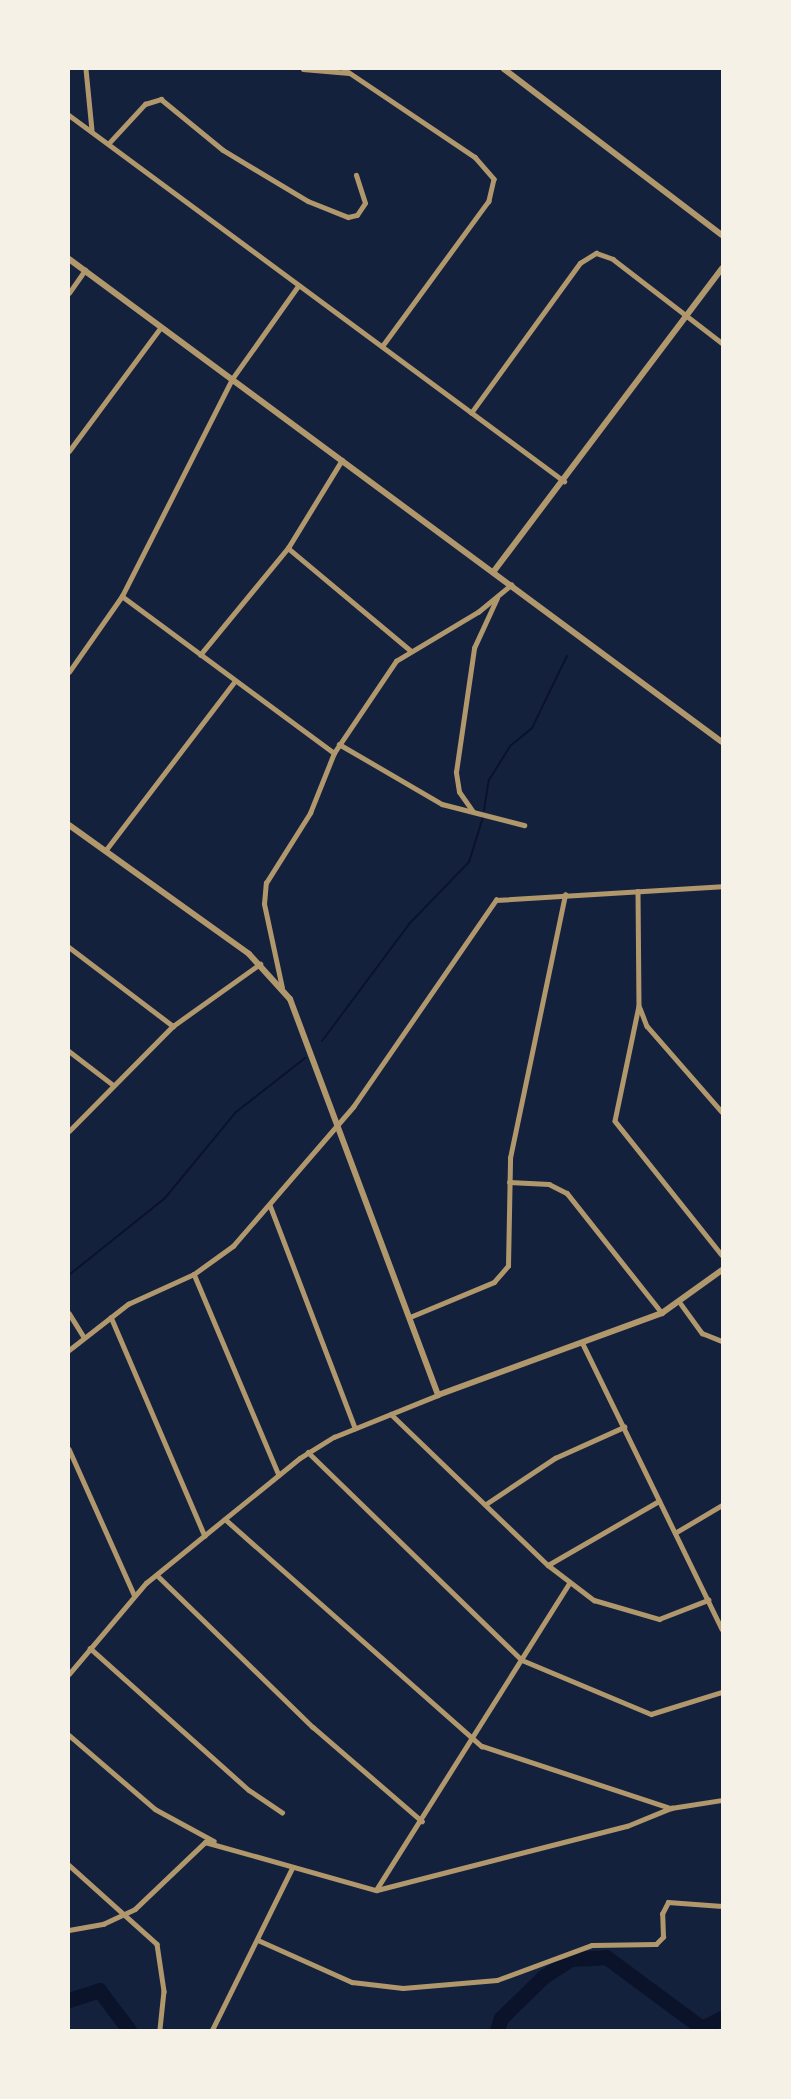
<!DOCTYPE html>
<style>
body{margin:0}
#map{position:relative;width:791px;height:2099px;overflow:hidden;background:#14213d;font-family:Poppins,sans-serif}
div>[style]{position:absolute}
.stream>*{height:2px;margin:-1px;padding:0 1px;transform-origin:1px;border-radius:1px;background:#0b132b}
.river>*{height:15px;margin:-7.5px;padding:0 7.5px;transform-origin:7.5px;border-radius:7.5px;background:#0b132b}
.minor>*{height:4.5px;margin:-2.25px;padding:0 2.25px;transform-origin:2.25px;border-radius:2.25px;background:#b1986c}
.tertiary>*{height:6px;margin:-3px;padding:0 3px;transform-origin:3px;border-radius:3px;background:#b1986c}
span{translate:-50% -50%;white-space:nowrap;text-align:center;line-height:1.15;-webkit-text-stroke:4.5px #f6f1e7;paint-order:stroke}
.frame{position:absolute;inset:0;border:70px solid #f6f1e7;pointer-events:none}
</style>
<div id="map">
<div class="stream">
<i style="left:484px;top:810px;width:30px;rotate:-81deg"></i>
<i style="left:489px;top:780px;width:40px;rotate:-58deg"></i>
<i style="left:510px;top:746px;width:28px;rotate:-39deg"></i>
<i style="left:532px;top:728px;width:80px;rotate:-64.1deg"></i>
<i style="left:322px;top:1041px;width:147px;rotate:-53.3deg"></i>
<i style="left:410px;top:923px;width:85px;rotate:-46deg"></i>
<i style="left:469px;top:862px;width:47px;rotate:-72.7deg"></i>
<i style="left:69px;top:1275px;width:123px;rotate:-38.7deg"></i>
<i style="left:165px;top:1198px;width:112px;rotate:-50.5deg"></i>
<i style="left:236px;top:1112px;width:88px;rotate:-38deg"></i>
</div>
<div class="river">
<i style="left:69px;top:2000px;width:32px;rotate:-18deg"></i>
<i style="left:99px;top:1990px;width:50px;rotate:53.1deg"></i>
<i style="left:497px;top:2030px;width:13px;rotate:-72deg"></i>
<i style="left:501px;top:2018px;width:59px;rotate:-44.3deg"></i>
<i style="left:543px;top:1977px;width:33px;rotate:-33deg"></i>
<i style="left:571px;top:1959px;width:35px;rotate:-3deg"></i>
<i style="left:606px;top:1957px;width:119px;rotate:36.5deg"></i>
<i style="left:702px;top:2028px;width:22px;rotate:-27deg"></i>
</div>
<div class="minor">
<i style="left:86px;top:69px;width:61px;rotate:84.4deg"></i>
<i style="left:303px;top:69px;width:46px;rotate:5deg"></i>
<i style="left:344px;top:69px;width:158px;rotate:33.9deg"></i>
<i style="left:475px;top:157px;width:29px;rotate:49deg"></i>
<i style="left:494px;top:179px;width:23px;rotate:103deg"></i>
<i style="left:489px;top:201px;width:180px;rotate:126.2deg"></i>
<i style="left:69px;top:115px;width:616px;rotate:36.48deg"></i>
<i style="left:109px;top:143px;width:53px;rotate:-47.3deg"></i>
<i style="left:145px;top:104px;width:17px;rotate:-17deg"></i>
<i style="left:161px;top:99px;width:80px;rotate:39.4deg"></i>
<i style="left:223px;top:150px;width:99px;rotate:31deg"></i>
<i style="left:308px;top:201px;width:43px;rotate:21.8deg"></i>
<i style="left:348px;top:217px;width:9px;rotate:-13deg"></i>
<i style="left:357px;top:215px;width:14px;rotate:-56deg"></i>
<i style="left:365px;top:203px;width:29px;rotate:-108deg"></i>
<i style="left:69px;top:293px;width:28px;rotate:-55deg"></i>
<i style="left:471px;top:413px;width:185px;rotate:-54deg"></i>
<i style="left:580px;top:263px;width:19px;rotate:-32deg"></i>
<i style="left:596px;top:253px;width:18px;rotate:19deg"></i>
<i style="left:613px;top:259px;width:138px;rotate:37.6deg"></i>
<i style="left:69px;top:451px;width:154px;rotate:-53.4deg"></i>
<i style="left:288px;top:548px;width:159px;rotate:39.9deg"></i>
<i style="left:122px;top:596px;width:264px;rotate:36.5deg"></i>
<i style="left:200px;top:655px;width:139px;rotate:-50.6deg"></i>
<i style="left:288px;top:548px;width:103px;rotate:-58.5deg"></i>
<i style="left:69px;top:672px;width:93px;rotate:-55.1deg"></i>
<i style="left:122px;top:596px;width:243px;rotate:-63.1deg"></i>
<i style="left:232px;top:379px;width:114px;rotate:-54.6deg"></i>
<i style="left:339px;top:744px;width:119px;rotate:30.2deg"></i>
<i style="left:442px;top:804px;width:85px;rotate:14.4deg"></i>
<i style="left:473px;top:812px;width:24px;rotate:-125deg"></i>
<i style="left:459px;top:792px;width:20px;rotate:-99deg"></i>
<i style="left:456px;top:772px;width:125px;rotate:-81.7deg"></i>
<i style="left:474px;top:648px;width:55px;rotate:-65.3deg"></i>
<i style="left:105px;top:851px;width:213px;rotate:-52.6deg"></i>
<i style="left:638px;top:891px;width:115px;rotate:89.5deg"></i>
<i style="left:639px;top:1006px;width:117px;rotate:101.8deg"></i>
<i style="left:615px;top:1121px;width:171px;rotate:51.4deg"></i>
<i style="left:69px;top:947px;width:131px;rotate:37.2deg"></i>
<i style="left:282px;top:988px;width:86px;rotate:-102.1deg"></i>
<i style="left:264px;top:904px;width:21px;rotate:-85deg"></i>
<i style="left:266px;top:883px;width:83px;rotate:-57.8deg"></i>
<i style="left:310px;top:813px;width:65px;rotate:-68.2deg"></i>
<i style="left:334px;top:753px;width:111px;rotate:-56deg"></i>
<i style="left:396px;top:661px;width:96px;rotate:-30.9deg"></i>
<i style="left:478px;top:612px;width:43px;rotate:-39.3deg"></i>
<i style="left:640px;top:1008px;width:19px;rotate:69deg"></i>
<i style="left:647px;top:1026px;width:114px;rotate:48.9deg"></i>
<i style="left:69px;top:1051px;width:54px;rotate:37.5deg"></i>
<i style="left:69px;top:1131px;width:148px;rotate:-45.3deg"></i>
<i style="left:173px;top:1026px;width:107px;rotate:-35.5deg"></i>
<i style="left:509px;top:1182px;width:40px;rotate:2.9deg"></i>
<i style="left:549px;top:1184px;width:20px;rotate:27deg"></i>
<i style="left:567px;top:1193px;width:153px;rotate:51.6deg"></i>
<i style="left:270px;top:1205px;width:239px;rotate:69.1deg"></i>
<i style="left:194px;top:1274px;width:218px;rotate:67.1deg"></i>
<i style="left:681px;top:1304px;width:36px;rotate:54deg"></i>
<i style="left:702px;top:1333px;width:22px;rotate:22deg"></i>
<i style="left:69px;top:1313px;width:28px;rotate:58deg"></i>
<i style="left:111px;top:1317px;width:238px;rotate:66.8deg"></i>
<i style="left:410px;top:1317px;width:91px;rotate:-22.6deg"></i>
<i style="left:494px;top:1282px;width:21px;rotate:-49deg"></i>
<i style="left:508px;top:1266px;width:108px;rotate:-88.9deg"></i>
<i style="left:510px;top:1158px;width:269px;rotate:-78.2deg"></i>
<i style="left:583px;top:1344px;width:317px;rotate:64deg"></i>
<i style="left:69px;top:1350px;width:75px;rotate:-37.9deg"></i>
<i style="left:128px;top:1304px;width:72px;rotate:-24.4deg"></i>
<i style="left:194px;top:1274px;width:48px;rotate:-35.7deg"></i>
<i style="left:233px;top:1246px;width:184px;rotate:-49.2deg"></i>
<i style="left:353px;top:1107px;width:252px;rotate:-55.4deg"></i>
<i style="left:496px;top:900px;width:226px;rotate:-3.5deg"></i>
<i style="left:391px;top:1414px;width:218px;rotate:43.9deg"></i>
<i style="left:548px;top:1565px;width:58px;rotate:37.3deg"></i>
<i style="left:594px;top:1600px;width:68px;rotate:16.3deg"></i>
<i style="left:659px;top:1619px;width:53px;rotate:-21.2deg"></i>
<i style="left:69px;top:1449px;width:159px;rotate:65.9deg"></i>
<i style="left:308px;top:1452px;width:298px;rotate:44.2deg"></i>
<i style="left:522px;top:1660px;width:140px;rotate:22.7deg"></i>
<i style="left:651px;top:1714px;width:74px;rotate:-17.2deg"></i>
<i style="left:486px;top:1504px;width:83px;rotate:-33.7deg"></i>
<i style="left:555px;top:1458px;width:76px;rotate:-24.2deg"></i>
<i style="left:225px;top:1519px;width:343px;rotate:41.5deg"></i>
<i style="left:482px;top:1746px;width:199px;rotate:18.2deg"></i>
<i style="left:675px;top:1533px;width:55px;rotate:-30.8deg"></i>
<i style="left:548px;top:1565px;width:128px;rotate:-30deg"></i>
<i style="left:157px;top:1575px;width:218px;rotate:44.3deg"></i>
<i style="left:313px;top:1727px;width:144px;rotate:40.8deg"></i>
<i style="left:90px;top:1648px;width:213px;rotate:41.8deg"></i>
<i style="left:249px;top:1790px;width:40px;rotate:34deg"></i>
<i style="left:69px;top:1674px;width:119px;rotate:-49.8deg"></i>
<i style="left:146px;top:1583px;width:198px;rotate:-39.1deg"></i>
<i style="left:300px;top:1458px;width:40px;rotate:-32deg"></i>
<i style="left:334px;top:1437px;width:112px;rotate:-22deg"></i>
<i style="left:69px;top:1735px;width:113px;rotate:40.7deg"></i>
<i style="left:155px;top:1809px;width:67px;rotate:28.5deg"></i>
<i style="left:69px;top:1865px;width:118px;rotate:41.9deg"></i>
<i style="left:157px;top:1944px;width:48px;rotate:81.5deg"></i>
<i style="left:164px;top:1991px;width:39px;rotate:96deg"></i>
<i style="left:377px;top:1890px;width:258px;rotate:-14.4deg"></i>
<i style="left:627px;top:1826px;width:48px;rotate:-22.2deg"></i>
<i style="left:671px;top:1808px;width:52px;rotate:-8.9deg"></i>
<i style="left:69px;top:1930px;width:35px;rotate:-10deg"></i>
<i style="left:103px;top:1924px;width:35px;rotate:-25deg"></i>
<i style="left:135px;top:1909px;width:97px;rotate:-43.7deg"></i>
<i style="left:205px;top:1842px;width:178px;rotate:15.7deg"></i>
<i style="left:376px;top:1890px;width:363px;rotate:-57.8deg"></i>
<i style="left:258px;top:1940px;width:103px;rotate:24.1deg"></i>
<i style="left:352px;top:1982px;width:51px;rotate:6.7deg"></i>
<i style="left:403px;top:1988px;width:94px;rotate:-4.9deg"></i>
<i style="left:497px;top:1980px;width:101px;rotate:-20.2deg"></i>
<i style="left:592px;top:1945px;width:64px;rotate:-0.9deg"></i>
<i style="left:656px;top:1944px;width:10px;rotate:-45deg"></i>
<i style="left:663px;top:1937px;width:23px;rotate:-92deg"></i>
<i style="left:662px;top:1914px;width:13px;rotate:-63deg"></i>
<i style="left:668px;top:1902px;width:54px;rotate:4.2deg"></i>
<i style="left:212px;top:2030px;width:181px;rotate:-63.7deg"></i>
</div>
<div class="tertiary">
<i style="left:504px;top:69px;width:274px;rotate:37.3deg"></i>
<i style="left:69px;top:259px;width:812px;rotate:36.49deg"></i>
<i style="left:494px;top:571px;width:379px;rotate:-53deg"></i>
<i style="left:69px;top:825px;width:221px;rotate:35.6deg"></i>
<i style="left:249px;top:954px;width:61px;rotate:47.7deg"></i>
<i style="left:290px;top:999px;width:423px;rotate:69.5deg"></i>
<i style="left:438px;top:1395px;width:239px;rotate:-20.1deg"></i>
<i style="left:662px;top:1313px;width:74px;rotate:-35.6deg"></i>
</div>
<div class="frame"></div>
</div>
